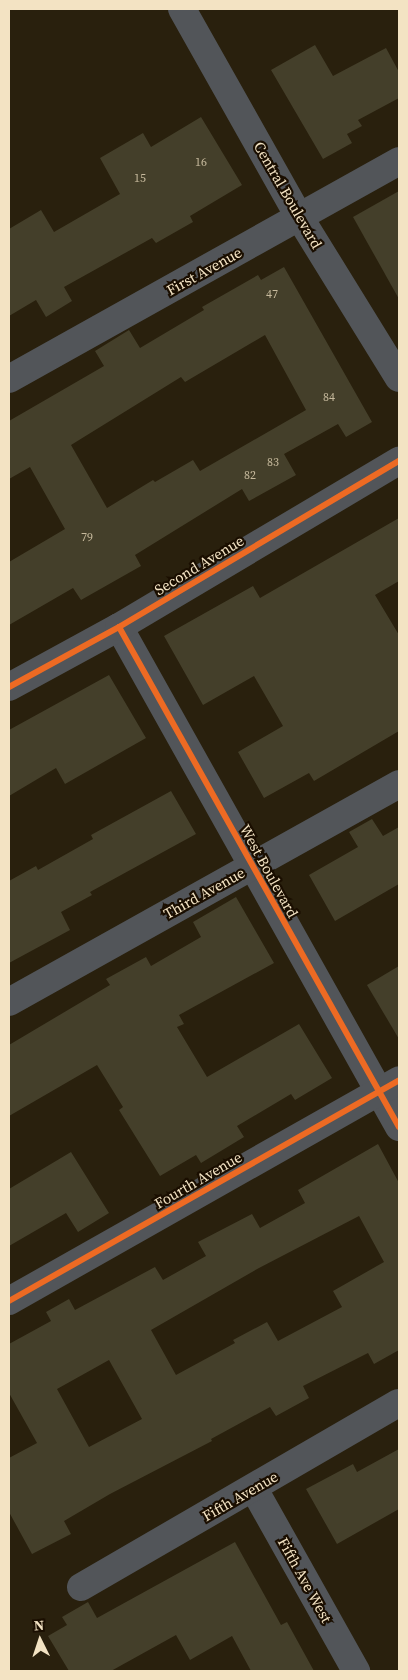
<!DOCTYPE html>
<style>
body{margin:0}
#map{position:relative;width:408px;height:1680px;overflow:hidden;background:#29200d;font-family:"Source Serif 4",serif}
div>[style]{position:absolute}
.building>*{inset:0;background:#443f2a}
.minor>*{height:28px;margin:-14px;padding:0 14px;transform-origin:14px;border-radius:14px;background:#525559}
.cycleway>*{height:6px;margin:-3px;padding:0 3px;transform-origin:3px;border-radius:3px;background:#ed6a23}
span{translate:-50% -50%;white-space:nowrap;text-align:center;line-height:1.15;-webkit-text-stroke:4.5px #1a0e00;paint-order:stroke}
.number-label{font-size:12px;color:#c7ba9d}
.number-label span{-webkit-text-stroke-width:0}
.street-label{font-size:15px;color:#f3e3c3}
.frame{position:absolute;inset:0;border:10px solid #f3e3c3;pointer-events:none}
.north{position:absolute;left:15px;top:1615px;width:50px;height:50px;-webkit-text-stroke:4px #1a0e00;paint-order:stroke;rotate:356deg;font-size:14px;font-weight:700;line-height:20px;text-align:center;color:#f3e3c3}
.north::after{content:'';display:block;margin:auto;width:18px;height:22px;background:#f3e3c3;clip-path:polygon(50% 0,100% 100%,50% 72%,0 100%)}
</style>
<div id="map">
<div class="building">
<i style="clip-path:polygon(315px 45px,333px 76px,386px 48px,399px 72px,399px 98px,358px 120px,362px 126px,347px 134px,352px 143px,323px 159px,271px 70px)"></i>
<i style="clip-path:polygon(201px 117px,242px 185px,190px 216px,193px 222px,156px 243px,152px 238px,64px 287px,72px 301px,46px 317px,36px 300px,9px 316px,9px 229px,41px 210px,54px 232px,120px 194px,100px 158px,143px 133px,151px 147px)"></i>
<i style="clip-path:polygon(399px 191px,399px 299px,353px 217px)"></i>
<i style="clip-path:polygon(evenodd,284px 267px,372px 422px,346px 437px,338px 424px,284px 454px,296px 475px,249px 501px,242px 489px,135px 555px,141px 566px,81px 600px,73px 588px,9px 625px,9px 562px,65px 529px,30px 467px,9px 479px,9px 421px,104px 366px,95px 351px,129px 330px,140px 348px,204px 310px,202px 307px,258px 275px,261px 280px,284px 267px,265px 335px,306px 410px,200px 471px,193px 460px,155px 482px,153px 480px,107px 508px,71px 445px,181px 377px,185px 382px,265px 335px)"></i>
<i style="clip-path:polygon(399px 518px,399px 581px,375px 595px,399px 635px,399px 731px,314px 781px,309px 773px,264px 798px,238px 752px,283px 726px,254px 676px,203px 705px,164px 636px,253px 586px,260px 598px)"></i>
<i style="clip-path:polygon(109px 675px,146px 738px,65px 784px,56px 768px,9px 796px,9px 730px)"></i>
<i style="clip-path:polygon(171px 791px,196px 834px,90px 892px,92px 895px,61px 912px,70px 930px,9px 963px,9px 881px,36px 866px,38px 870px,93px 839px,91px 835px)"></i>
<i style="clip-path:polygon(372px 819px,383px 836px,399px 827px,399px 884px,335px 921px,309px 875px,358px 847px,349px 832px)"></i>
<i style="clip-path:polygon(236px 897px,274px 963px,179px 1015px,184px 1024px,177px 1027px,207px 1077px,299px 1024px,332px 1078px,295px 1100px,291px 1094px,237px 1126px,244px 1137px,201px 1163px,196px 1155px,160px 1176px,119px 1110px,123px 1107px,97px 1065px,9px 1116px,9px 1045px,110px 985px,106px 979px,146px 957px,151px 966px,201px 937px,193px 922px)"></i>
<i style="clip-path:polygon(399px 966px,399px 1039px,367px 985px)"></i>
<i style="clip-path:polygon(evenodd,378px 1144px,399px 1183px,399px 1350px,374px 1364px,368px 1353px,303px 1386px,309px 1398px,276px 1416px,270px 1407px,211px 1439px,212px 1441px,110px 1494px,64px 1521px,71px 1534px,32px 1554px,9px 1512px,9px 1458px,37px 1443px,9px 1393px,9px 1344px,51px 1321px,46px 1312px,69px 1299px,75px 1310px,155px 1267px,163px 1280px,206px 1256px,198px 1242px,252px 1214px,260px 1228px,305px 1203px,298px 1190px,378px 1144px,359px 1216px,384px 1262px,333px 1291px,342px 1307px,278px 1341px,267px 1322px,233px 1340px,235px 1343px,176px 1375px,151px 1330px,259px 1268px,359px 1216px,378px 1144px,109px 1360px,142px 1419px,89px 1447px,57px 1389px,109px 1360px)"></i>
<i style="clip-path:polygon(71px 1152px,109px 1213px,78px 1232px,66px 1213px,9px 1246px,9px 1189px)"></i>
<i style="clip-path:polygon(399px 1449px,399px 1509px,337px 1544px,306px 1489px,353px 1464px,357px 1472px)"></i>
<i style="clip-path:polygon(235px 1542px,281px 1625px,287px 1622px,314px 1671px,251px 1671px,232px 1636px,190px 1660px,176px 1635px,111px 1671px,69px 1671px,48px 1636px,67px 1625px,62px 1617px,88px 1602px,97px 1618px)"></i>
</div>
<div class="minor">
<i style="left:182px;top:9px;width:240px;rotate:60.6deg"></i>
<i style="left:300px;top:218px;width:188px;rotate:58.3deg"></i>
<i style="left:9px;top:379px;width:447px;rotate:-29.2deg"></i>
<i style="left:119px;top:627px;width:573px;rotate:60.75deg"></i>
<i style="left:9px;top:687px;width:125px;rotate:-28.6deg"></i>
<i style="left:119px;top:627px;width:326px;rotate:-30.7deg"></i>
<i style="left:9px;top:1002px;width:447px;rotate:-29.2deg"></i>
<i style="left:9px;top:1301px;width:448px;rotate:-29.5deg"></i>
<i style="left:254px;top:1489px;width:209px;rotate:60.7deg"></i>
<i style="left:81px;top:1587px;width:367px;rotate:-30.1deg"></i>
</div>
<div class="cycleway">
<i style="left:119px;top:627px;width:573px;rotate:60.75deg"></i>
<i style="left:9px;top:687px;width:125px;rotate:-28.6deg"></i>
<i style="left:119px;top:627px;width:326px;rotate:-30.7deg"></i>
<i style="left:9px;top:1301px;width:448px;rotate:-29.5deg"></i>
</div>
<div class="number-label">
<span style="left:201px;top:163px">16</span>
<span style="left:140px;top:179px">15</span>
<span style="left:272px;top:295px">47</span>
<span style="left:329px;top:398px">84</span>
<span style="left:273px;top:463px">83</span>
<span style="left:250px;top:476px">82</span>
<span style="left:87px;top:538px">79</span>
</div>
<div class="street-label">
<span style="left:288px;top:195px;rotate:60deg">Central Boulevard</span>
<span style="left:204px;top:271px;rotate:-29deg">First Avenue</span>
<span style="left:199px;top:565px;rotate:-31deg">Second Avenue</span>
<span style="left:269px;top:871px;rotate:61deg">West Boulevard</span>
<span style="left:204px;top:893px;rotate:-29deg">Third Avenue</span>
<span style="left:198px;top:1180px;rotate:-30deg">Fourth Avenue</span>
<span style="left:240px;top:1496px;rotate:-30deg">Fifth Avenue</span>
<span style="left:305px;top:1580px;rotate:61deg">Fifth Ave West</span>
</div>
<div class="frame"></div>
<div class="north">N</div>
</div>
